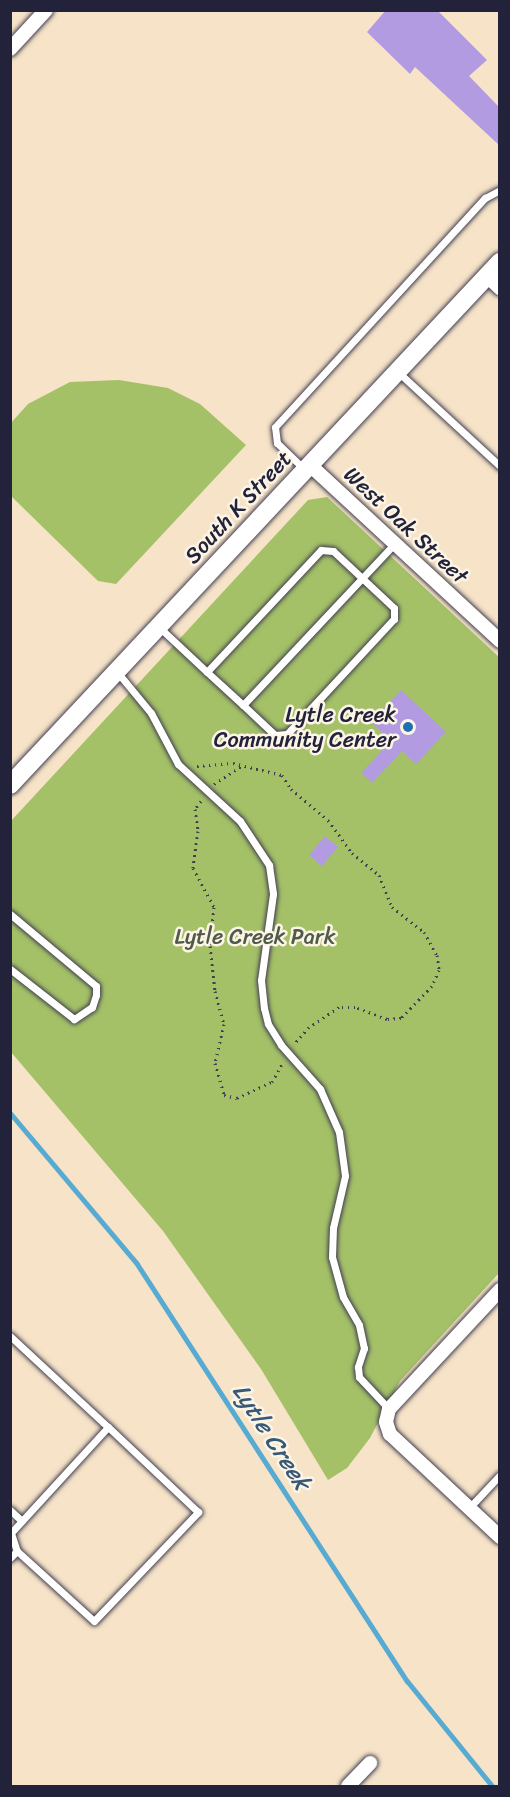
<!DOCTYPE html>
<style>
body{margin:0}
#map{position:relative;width:510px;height:1797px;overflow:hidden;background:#f6e3c8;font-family:Sriracha,sans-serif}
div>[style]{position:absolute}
.green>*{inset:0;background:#a4c168}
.stream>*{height:5px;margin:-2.5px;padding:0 2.5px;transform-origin:2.5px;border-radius:2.5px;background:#57aad2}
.building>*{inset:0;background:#b39be1;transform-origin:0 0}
.path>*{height:3px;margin-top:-1.5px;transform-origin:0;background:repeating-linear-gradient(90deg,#423f50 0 1.5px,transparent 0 6px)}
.roads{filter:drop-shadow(0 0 2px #423f50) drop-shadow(0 0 2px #423f50)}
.service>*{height:7px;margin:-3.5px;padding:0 3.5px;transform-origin:3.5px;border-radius:3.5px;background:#fff}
.minor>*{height:14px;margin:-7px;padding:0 7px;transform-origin:7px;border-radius:7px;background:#fff}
.tertiary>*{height:18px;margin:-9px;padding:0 9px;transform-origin:9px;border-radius:9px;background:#fff}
.dots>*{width:16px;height:16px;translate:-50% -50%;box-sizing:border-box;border:3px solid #fcf5e5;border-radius:50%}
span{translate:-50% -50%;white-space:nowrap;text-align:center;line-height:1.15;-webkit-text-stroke:5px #fcf5e5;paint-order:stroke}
.street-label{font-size:22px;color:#22223b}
.poi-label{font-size:22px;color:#22223b}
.right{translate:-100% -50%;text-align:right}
.park-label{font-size:22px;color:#505a4b}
.water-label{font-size:24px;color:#375877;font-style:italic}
.frame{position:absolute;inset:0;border:12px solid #22223b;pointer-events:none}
</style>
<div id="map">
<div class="green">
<i style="clip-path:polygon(119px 380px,168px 388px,200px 404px,246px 445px,116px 584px,98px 581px,11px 496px,10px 424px,28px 404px,70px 382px)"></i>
<i style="clip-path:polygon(327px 497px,499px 657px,499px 1273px,400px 1381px,370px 1438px,347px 1468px,328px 1480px,261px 1369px,163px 1231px,11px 1052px,10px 822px,308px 500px)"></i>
</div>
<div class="stream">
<i style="left:10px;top:1113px;width:197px;rotate:49.9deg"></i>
<i style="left:137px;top:1264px;width:497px;rotate:57.1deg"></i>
<i style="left:407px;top:1681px;width:135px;rotate:51deg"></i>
</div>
<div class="building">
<i style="clip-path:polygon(386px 10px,437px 10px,487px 60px,469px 76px,500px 108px,500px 146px,415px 67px,410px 74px,367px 32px)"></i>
<i style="clip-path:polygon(401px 690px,446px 732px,416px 764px,402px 751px,372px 783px,361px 773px,391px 741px,371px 722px)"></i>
<i style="left:325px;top:836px;width:17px;height:25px;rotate:40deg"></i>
</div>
<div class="path">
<i style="left:197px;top:766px;width:36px;rotate:-5deg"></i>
<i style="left:233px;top:763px;width:50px;rotate:13.8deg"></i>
<i style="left:282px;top:775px;width:17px;rotate:57deg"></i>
<i style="left:291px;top:789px;width:48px;rotate:40deg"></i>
<i style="left:328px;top:820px;width:41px;rotate:54deg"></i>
<i style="left:352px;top:853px;width:35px;rotate:39deg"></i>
<i style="left:379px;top:875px;width:35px;rotate:68deg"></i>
<i style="left:392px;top:907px;width:41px;rotate:38deg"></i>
<i style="left:424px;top:932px;width:26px;rotate:61deg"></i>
<i style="left:437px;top:955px;width:15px;rotate:82deg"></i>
<i style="left:439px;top:970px;width:17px;rotate:114deg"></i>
<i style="left:432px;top:986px;width:45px;rotate:134.1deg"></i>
<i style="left:401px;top:1018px;width:14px;rotate:176deg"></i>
<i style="left:387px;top:1019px;width:34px;rotate:-159deg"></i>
<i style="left:355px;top:1007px;width:16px;rotate:180deg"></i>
<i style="left:339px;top:1007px;width:36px;rotate:146deg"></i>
<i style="left:309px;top:1027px;width:23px;rotate:131deg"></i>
<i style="left:214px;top:784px;width:33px;rotate:-33deg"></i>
<i style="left:201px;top:801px;width:10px;rotate:127deg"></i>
<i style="left:195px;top:809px;width:22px;rotate:82deg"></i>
<i style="left:198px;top:831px;width:37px;rotate:98deg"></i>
<i style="left:193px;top:868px;width:44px;rotate:61.7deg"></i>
<i style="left:214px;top:907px;width:39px;rotate:96deg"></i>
<i style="left:210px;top:946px;width:45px;rotate:83.7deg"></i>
<i style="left:215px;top:991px;width:34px;rotate:75deg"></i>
<i style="left:224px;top:1024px;width:40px;rotate:103deg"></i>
<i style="left:215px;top:1063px;width:33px;rotate:74deg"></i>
<i style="left:224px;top:1095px;width:13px;rotate:13deg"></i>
<i style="left:237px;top:1098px;width:38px;rotate:-25deg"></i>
<i style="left:272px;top:1082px;width:23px;rotate:-61deg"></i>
</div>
<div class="roads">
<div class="service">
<i style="left:398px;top:372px;width:139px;rotate:42.7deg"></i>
<i style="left:304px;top:469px;width:37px;rotate:-136deg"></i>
<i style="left:277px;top:443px;width:16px;rotate:-97deg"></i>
<i style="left:275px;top:427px;width:311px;rotate:-47.5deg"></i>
<i style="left:485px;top:198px;width:17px;rotate:-28deg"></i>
<i style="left:160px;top:628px;width:64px;rotate:43.1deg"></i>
<i style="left:207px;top:672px;width:49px;rotate:42.5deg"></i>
<i style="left:243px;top:705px;width:44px;rotate:43.2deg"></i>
<i style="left:275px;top:735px;width:12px;rotate:-5deg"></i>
<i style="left:287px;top:734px;width:157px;rotate:-47.1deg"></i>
<i style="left:394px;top:619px;width:11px;rotate:-90deg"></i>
<i style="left:394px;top:608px;width:83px;rotate:-136.9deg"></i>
<i style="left:333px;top:551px;width:12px;rotate:-175deg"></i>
<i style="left:321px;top:550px;width:167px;rotate:133.1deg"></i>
<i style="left:118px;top:673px;width:52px;rotate:50.5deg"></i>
<i style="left:151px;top:713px;width:58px;rotate:62.1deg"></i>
<i style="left:178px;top:764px;width:84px;rotate:42.6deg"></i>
<i style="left:240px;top:821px;width:53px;rotate:56.6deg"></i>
<i style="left:269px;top:865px;width:29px;rotate:82deg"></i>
<i style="left:273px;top:894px;width:87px;rotate:97.9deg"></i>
<i style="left:261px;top:980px;width:28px;rotate:84deg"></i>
<i style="left:264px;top:1008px;width:16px;rotate:76deg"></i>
<i style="left:268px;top:1024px;width:25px;rotate:58deg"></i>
<i style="left:281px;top:1045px;width:59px;rotate:48.4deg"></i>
<i style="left:320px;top:1089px;width:47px;rotate:66.2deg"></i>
<i style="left:339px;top:1132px;width:44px;rotate:82.2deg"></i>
<i style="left:345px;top:1176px;width:53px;rotate:103deg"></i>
<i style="left:333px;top:1228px;width:29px;rotate:92deg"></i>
<i style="left:332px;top:1257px;width:41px;rotate:74.6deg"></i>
<i style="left:343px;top:1297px;width:32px;rotate:60deg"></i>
<i style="left:359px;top:1325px;width:24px;rotate:78deg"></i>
<i style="left:364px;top:1348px;width:20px;rotate:108deg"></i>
<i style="left:358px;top:1367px;width:10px;rotate:84deg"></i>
<i style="left:359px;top:1377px;width:44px;rotate:46.8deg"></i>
<i style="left:243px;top:705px;width:222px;rotate:-46.8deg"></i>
<i style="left:10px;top:914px;width:112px;rotate:39.9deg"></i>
<i style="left:96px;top:986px;width:9px;rotate:90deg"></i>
<i style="left:96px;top:995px;width:13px;rotate:108deg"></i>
<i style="left:92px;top:1007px;width:22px;rotate:146deg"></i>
<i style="left:74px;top:1019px;width:81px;rotate:-142deg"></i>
<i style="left:10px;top:1336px;width:134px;rotate:42.9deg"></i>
<i style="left:108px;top:1427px;width:144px;rotate:132.5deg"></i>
<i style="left:11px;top:1533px;width:19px;rotate:72deg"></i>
<i style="left:17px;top:1551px;width:10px;rotate:135deg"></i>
<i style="left:469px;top:1508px;width:45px;rotate:-46.8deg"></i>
<i style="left:10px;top:1510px;width:16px;rotate:43deg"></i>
<i style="left:17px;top:1551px;width:104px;rotate:42.3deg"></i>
<i style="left:94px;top:1621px;width:151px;rotate:-46.3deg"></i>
<i style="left:198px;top:1512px;width:124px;rotate:-136.6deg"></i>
</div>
<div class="minor">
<i style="left:10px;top:49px;width:53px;rotate:-47.3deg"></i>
<i style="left:487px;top:276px;width:18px;rotate:43deg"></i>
<i style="left:310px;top:465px;width:259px;rotate:42.8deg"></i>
<i style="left:500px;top:1290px;width:163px;rotate:133deg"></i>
<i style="left:389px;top:1409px;width:13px;rotate:103deg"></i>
<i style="left:386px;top:1422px;width:13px;rotate:72deg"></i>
<i style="left:390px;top:1434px;width:151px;rotate:43.1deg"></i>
<i style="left:348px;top:1786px;width:32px;rotate:-46deg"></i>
</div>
<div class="tertiary">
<i style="left:10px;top:785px;width:717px;rotate:-46.87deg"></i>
</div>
</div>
<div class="dots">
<i style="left:408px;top:727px;background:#1f6fb2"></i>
</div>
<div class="street-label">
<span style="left:238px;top:507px;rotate:-47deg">South K Street</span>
<span style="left:406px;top:525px;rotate:43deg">West Oak Street</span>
</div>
<div class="poi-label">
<span class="right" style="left:396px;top:727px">Lytle Creek<br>Community Center</span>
</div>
<div class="park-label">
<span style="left:255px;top:937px">Lytle Creek Park</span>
</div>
<div class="water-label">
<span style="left:271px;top:1437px;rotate:57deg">Lytle Creek</span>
</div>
<div class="frame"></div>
</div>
